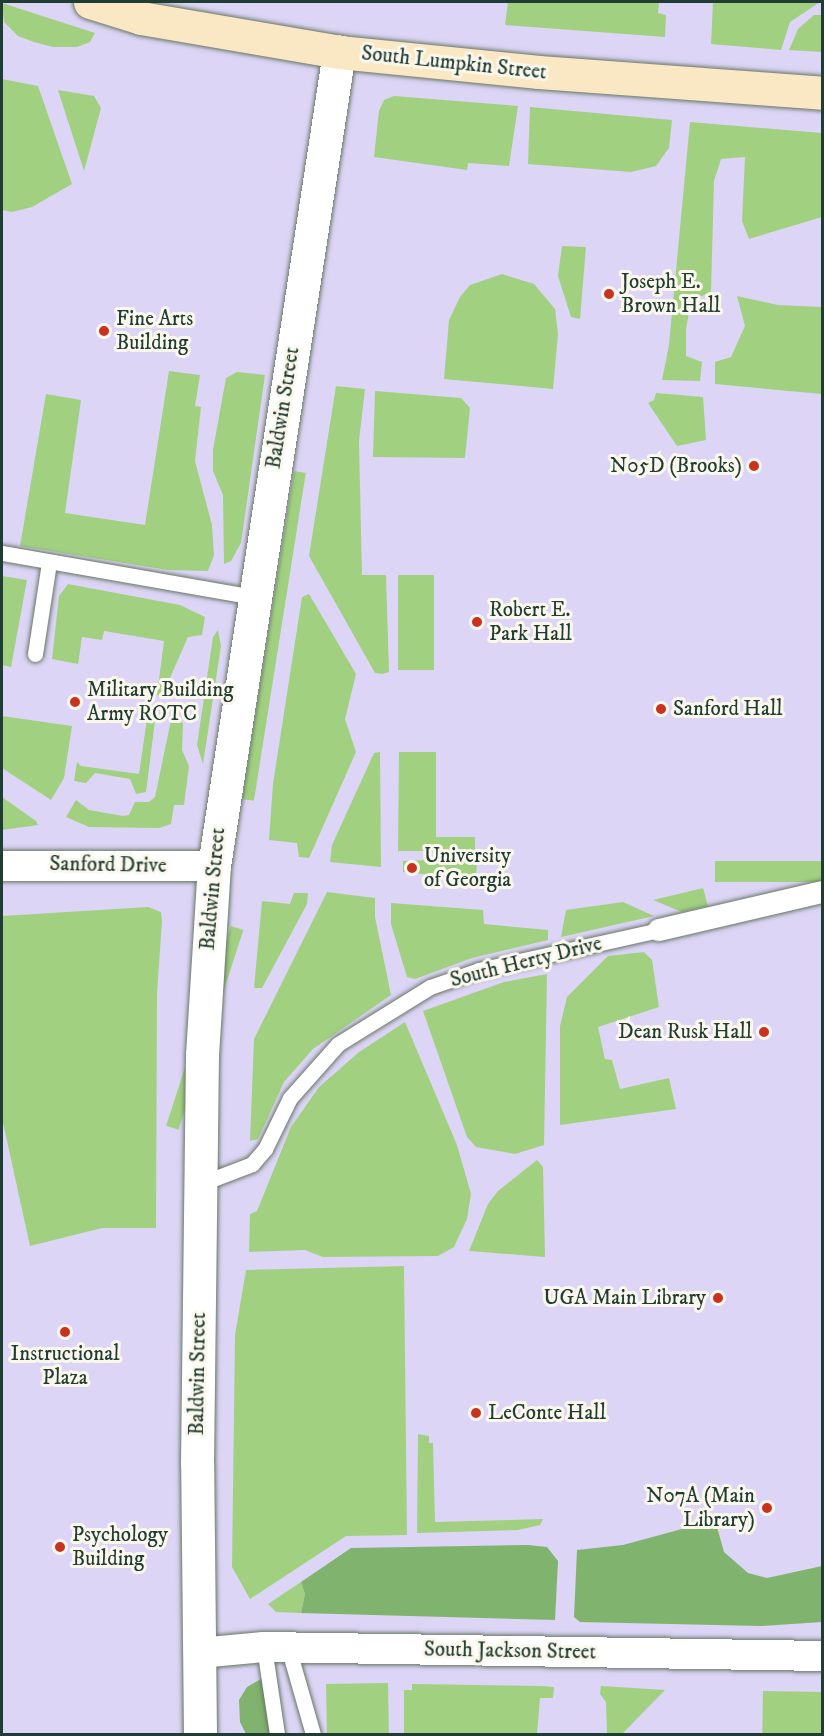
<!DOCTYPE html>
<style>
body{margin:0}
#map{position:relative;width:824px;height:1736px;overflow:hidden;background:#f2e3c7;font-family:"IM FELL DW Pica",serif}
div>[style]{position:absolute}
.built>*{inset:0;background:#dcd5f6;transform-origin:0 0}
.green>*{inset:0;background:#a1d180;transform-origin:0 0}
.forest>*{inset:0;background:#80b36e}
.roads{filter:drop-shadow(0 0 2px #697767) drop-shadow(0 0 2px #697767)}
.service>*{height:15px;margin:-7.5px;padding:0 7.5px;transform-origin:7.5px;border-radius:7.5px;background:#fff}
.pedestrian>*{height:22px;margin:-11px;padding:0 11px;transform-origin:11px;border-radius:11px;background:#fff}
.minor>*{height:30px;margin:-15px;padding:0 15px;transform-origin:15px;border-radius:15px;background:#fff}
.tertiary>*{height:33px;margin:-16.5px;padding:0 16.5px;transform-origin:16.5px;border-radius:16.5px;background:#fff}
.secondary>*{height:33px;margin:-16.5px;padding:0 16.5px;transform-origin:16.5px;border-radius:16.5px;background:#fae7c3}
.dots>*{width:16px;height:16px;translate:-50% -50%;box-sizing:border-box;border:3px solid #fbf7ec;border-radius:50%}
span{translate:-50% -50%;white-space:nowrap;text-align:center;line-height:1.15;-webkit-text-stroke:6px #fbf7ec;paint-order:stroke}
.street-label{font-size:21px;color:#1f3d34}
.poi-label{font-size:21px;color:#1f3d34}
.left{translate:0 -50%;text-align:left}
.right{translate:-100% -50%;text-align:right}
.frame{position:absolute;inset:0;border:3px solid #1f3d34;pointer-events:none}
</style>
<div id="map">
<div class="built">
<i style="left:2px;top:2px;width:820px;height:1732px"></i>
</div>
<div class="green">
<i style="clip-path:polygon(508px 2px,659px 2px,658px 13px,666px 15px,665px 37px,505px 25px)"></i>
<i style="clip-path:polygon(713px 2px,820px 2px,790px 22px,781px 50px,711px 44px)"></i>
<i style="clip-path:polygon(2px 3px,95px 33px,90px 42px,77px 47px,53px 47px,34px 42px,18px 36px,4px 22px)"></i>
<i style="clip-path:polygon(814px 15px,822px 15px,822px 52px,789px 50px,798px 29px)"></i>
<i style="clip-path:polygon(2px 79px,38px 86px,72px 184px,32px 207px,12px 212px,2px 210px)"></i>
<i style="clip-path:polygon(58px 90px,94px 96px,101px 108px,84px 171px)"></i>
<i style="clip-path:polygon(394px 96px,518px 106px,509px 166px,468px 163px,467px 170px,374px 157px,379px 111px,384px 100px)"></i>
<i style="clip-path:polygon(530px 107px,672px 120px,669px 148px,656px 166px,631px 172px,528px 164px)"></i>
<i style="clip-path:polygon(690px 122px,822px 133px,822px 217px,749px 239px,742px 221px,745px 157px,721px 159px,714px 181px,711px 292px,691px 301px,686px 329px,686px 356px,702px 362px,700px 381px,662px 380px,669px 345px)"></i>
<i style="clip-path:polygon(562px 246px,586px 247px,580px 319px,571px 317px,558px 276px)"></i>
<i style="clip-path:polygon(502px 274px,534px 284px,555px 309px,558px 334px,553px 389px,444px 379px,449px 320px,460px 297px,470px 285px)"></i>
<i style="clip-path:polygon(737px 296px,778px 305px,822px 307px,822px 394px,715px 384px,715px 362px,731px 357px,745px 326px)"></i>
<i style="clip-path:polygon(169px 371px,200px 375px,195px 406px,201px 407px,195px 461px,212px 525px,214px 555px,208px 571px,168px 570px,20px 546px,46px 394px,81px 400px,65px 513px,145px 525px)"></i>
<i style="clip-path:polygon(237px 372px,265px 375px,241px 543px,231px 561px,224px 564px,223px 495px,213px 471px,213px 450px,226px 378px)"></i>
<i style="clip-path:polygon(336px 386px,365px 389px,359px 441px,362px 575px,386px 575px,389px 672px,382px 674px,375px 673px,309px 556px)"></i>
<i style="clip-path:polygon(375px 391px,461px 398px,470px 408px,465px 458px,373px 457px)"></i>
<i style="clip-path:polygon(656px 393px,703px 397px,706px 440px,677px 446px,648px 403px,654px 400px)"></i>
<i style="left:294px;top:471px;width:12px;height:332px;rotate:9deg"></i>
<i style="left:398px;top:575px;width:36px;height:95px"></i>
<i style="clip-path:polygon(2px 576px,27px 580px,11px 667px,2px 665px)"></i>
<i style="clip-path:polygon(68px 584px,180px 605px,205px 617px,202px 635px,188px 637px,162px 696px,157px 695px,164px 641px,104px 631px,102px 640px,82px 637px,78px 664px,52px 659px,59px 596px)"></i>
<i style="clip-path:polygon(309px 594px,356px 674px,345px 719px,356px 752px,309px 858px,299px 857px,297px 843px,269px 840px,273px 784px,302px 597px)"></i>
<i style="clip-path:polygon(218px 630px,221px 646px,203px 764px,197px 745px,213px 637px)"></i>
<i style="clip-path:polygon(2px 716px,72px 726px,64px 778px,51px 800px,2px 768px)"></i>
<i style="clip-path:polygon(147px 719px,155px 721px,146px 792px,136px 794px,130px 779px,95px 773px,86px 783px,74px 781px,77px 762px,81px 766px,139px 774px)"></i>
<i style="clip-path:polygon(171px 720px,183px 723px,182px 750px,189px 766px,184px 805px,174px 805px,171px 824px,159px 828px,89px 827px,66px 817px,76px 800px,89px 810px,123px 816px,129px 815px,135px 802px,149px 802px,155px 797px)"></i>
<i style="clip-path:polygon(380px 752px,381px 867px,330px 862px,332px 845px,374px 753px)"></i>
<i style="clip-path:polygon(399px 752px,436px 752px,436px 837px,475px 837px,475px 851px,398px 851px)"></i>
<i style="clip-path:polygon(2px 797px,36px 821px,38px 825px,2px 830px)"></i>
<i style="clip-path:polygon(477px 858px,476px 879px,403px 872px,403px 861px)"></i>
<i style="left:822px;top:861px;width:21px;height:107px;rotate:90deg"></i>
<i style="clip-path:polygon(703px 888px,708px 906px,682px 912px,653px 900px)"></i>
<i style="clip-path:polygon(327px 892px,375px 898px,375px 917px,391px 995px,313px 1049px,284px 1082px,258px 1139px,250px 1141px,254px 1039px)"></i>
<i style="clip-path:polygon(294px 893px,308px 893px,307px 904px,262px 988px,254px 988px,262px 901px,290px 904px)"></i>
<i style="clip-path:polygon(623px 902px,654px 916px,561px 937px,566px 910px)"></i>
<i style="clip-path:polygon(391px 903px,483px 910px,484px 924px,548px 930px,548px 940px,472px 958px,415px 979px,407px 977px,391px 924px)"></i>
<i style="clip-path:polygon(148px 907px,161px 912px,162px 921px,157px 994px,156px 1228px,102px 1228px,30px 1246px,2px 1118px,2px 916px)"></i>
<i style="left:231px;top:926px;width:13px;height:210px;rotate:18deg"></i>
<i style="clip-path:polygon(644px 952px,652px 960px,659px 1007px,598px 1027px,605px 1059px,612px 1060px,620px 1089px,669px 1078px,676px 1109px,560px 1125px,560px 1026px,567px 997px,608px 956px)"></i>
<i style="clip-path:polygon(547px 974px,544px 1145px,515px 1154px,476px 1147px,467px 1137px,423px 1011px,504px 982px)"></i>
<i style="clip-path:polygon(405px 1022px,457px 1145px,471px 1194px,467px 1219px,454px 1247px,438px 1256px,323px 1257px,305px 1250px,249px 1252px,250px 1214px,257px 1211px,291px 1127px,319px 1087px,359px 1052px)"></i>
<i style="clip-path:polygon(537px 1160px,543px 1167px,545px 1257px,469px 1251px,488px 1204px,498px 1191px)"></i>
<i style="clip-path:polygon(404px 1266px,407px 1535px,346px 1536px,250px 1599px,232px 1567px,235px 1335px,246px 1270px)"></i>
<i style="clip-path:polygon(418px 1434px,429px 1436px,429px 1443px,433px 1443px,435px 1522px,543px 1519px,540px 1525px,518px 1530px,417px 1533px)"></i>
<i style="clip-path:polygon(301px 1582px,305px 1594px,301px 1613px,276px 1612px,268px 1604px)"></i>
<i style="left:388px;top:1683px;width:51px;height:62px;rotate:89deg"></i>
<i style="clip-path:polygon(412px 1684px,542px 1686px,554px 1687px,553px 1698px,540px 1698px,537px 1734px,404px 1734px,404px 1690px,412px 1690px)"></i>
<i style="clip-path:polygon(601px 1686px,665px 1690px,622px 1734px,607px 1734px,606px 1702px,600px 1694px)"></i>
<i style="left:763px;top:1691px;width:59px;height:43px;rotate:1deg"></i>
</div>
<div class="forest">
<i style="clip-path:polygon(715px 1520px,724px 1552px,748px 1573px,767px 1578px,822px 1566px,822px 1622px,761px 1626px,580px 1622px,574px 1617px,577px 1550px,623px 1545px)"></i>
<i style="clip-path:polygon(528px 1545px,547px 1547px,558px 1561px,555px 1620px,301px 1613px,305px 1594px,301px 1582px,351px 1548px)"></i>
<i style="clip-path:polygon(261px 1679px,271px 1734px,246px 1734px,240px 1722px,239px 1700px,247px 1687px)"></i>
</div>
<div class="roads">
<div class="service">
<i style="left:2px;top:553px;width:255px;rotate:9.9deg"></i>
<i style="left:35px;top:654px;width:93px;rotate:-81.3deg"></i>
<i style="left:200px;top:1184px;width:56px;rotate:-21deg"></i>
<i style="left:252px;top:1164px;width:20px;rotate:-49deg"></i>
<i style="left:265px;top:1149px;width:57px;rotate:-63.9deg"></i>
<i style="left:290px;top:1098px;width:72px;rotate:-48.4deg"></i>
<i style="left:338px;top:1044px;width:108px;rotate:-31.8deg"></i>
<i style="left:430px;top:987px;width:52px;rotate:-19.1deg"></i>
<i style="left:479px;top:970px;width:184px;rotate:-12.5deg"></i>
<i style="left:264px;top:1647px;width:88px;rotate:81.5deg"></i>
<i style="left:288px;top:1647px;width:91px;rotate:74deg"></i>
</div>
<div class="pedestrian">
<i style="left:659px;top:930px;width:167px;rotate:-13.1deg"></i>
</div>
<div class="minor">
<i style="left:2px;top:866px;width:212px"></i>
<i style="left:199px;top:1653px;width:65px;rotate:-5.3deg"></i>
<i style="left:264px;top:1647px;width:558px;rotate:0.92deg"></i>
</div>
<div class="tertiary">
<i style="left:200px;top:1734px;width:271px;rotate:-90.6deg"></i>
<i style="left:197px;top:1463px;width:408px;rotate:-89.3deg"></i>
<i style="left:202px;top:1055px;width:189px;rotate:-86.4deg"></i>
<i style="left:214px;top:866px;width:824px;rotate:-81.27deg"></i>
</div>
<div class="secondary">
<i style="left:90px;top:2px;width:53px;rotate:17.4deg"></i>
<i style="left:141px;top:18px;width:201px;rotate:9.7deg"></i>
<i style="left:339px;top:52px;width:201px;rotate:5.7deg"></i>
<i style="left:539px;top:72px;width:284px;rotate:4.2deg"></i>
</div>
</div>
<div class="dots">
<i style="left:609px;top:294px;background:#c8321e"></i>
<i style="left:104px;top:331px;background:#c8321e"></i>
<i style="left:754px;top:466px;background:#c8321e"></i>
<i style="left:477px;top:622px;background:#c8321e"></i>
<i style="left:75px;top:702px;background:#c8321e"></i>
<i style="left:661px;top:709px;background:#c8321e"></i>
<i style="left:412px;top:868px;background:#c8321e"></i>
<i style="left:764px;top:1032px;background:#c8321e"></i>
<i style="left:718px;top:1298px;background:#c8321e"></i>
<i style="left:65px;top:1332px;background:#c8321e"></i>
<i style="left:476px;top:1413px;background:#c8321e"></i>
<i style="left:767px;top:1508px;background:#c8321e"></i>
<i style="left:60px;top:1547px;background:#c8321e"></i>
</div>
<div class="street-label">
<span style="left:454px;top:63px;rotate:6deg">South Lumpkin Street</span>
<span style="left:283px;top:408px;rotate:-81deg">Baldwin Street</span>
<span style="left:108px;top:865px;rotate:1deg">Sanford Drive</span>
<span style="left:213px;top:889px;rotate:-85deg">Baldwin Street</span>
<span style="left:526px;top:962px;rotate:-14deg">South Herty Drive</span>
<span style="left:198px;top:1374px;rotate:-89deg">Baldwin Street</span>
<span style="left:510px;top:1651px;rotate:1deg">South Jackson Street</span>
</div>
<div class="poi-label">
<span class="left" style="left:621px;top:294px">Joseph E.<br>Brown Hall</span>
<span class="left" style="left:116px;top:331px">Fine Arts<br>Building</span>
<span class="right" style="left:742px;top:466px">N05D (Brooks)</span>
<span class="left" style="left:489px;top:622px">Robert E.<br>Park Hall</span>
<span class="left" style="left:87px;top:702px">Military Building<br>Army ROTC</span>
<span class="left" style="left:673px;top:709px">Sanford Hall</span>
<span class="left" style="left:424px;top:868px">University<br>of Georgia</span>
<span class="right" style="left:752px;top:1032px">Dean Rusk Hall</span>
<span class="right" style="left:706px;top:1298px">UGA Main Library</span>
<span style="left:65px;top:1366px">Instructional<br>Plaza</span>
<span class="left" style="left:488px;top:1413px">LeConte Hall</span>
<span class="right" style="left:755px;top:1508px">N07A (Main<br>Library)</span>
<span class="left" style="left:72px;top:1547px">Psychology<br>Building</span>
</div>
<div class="frame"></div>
</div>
